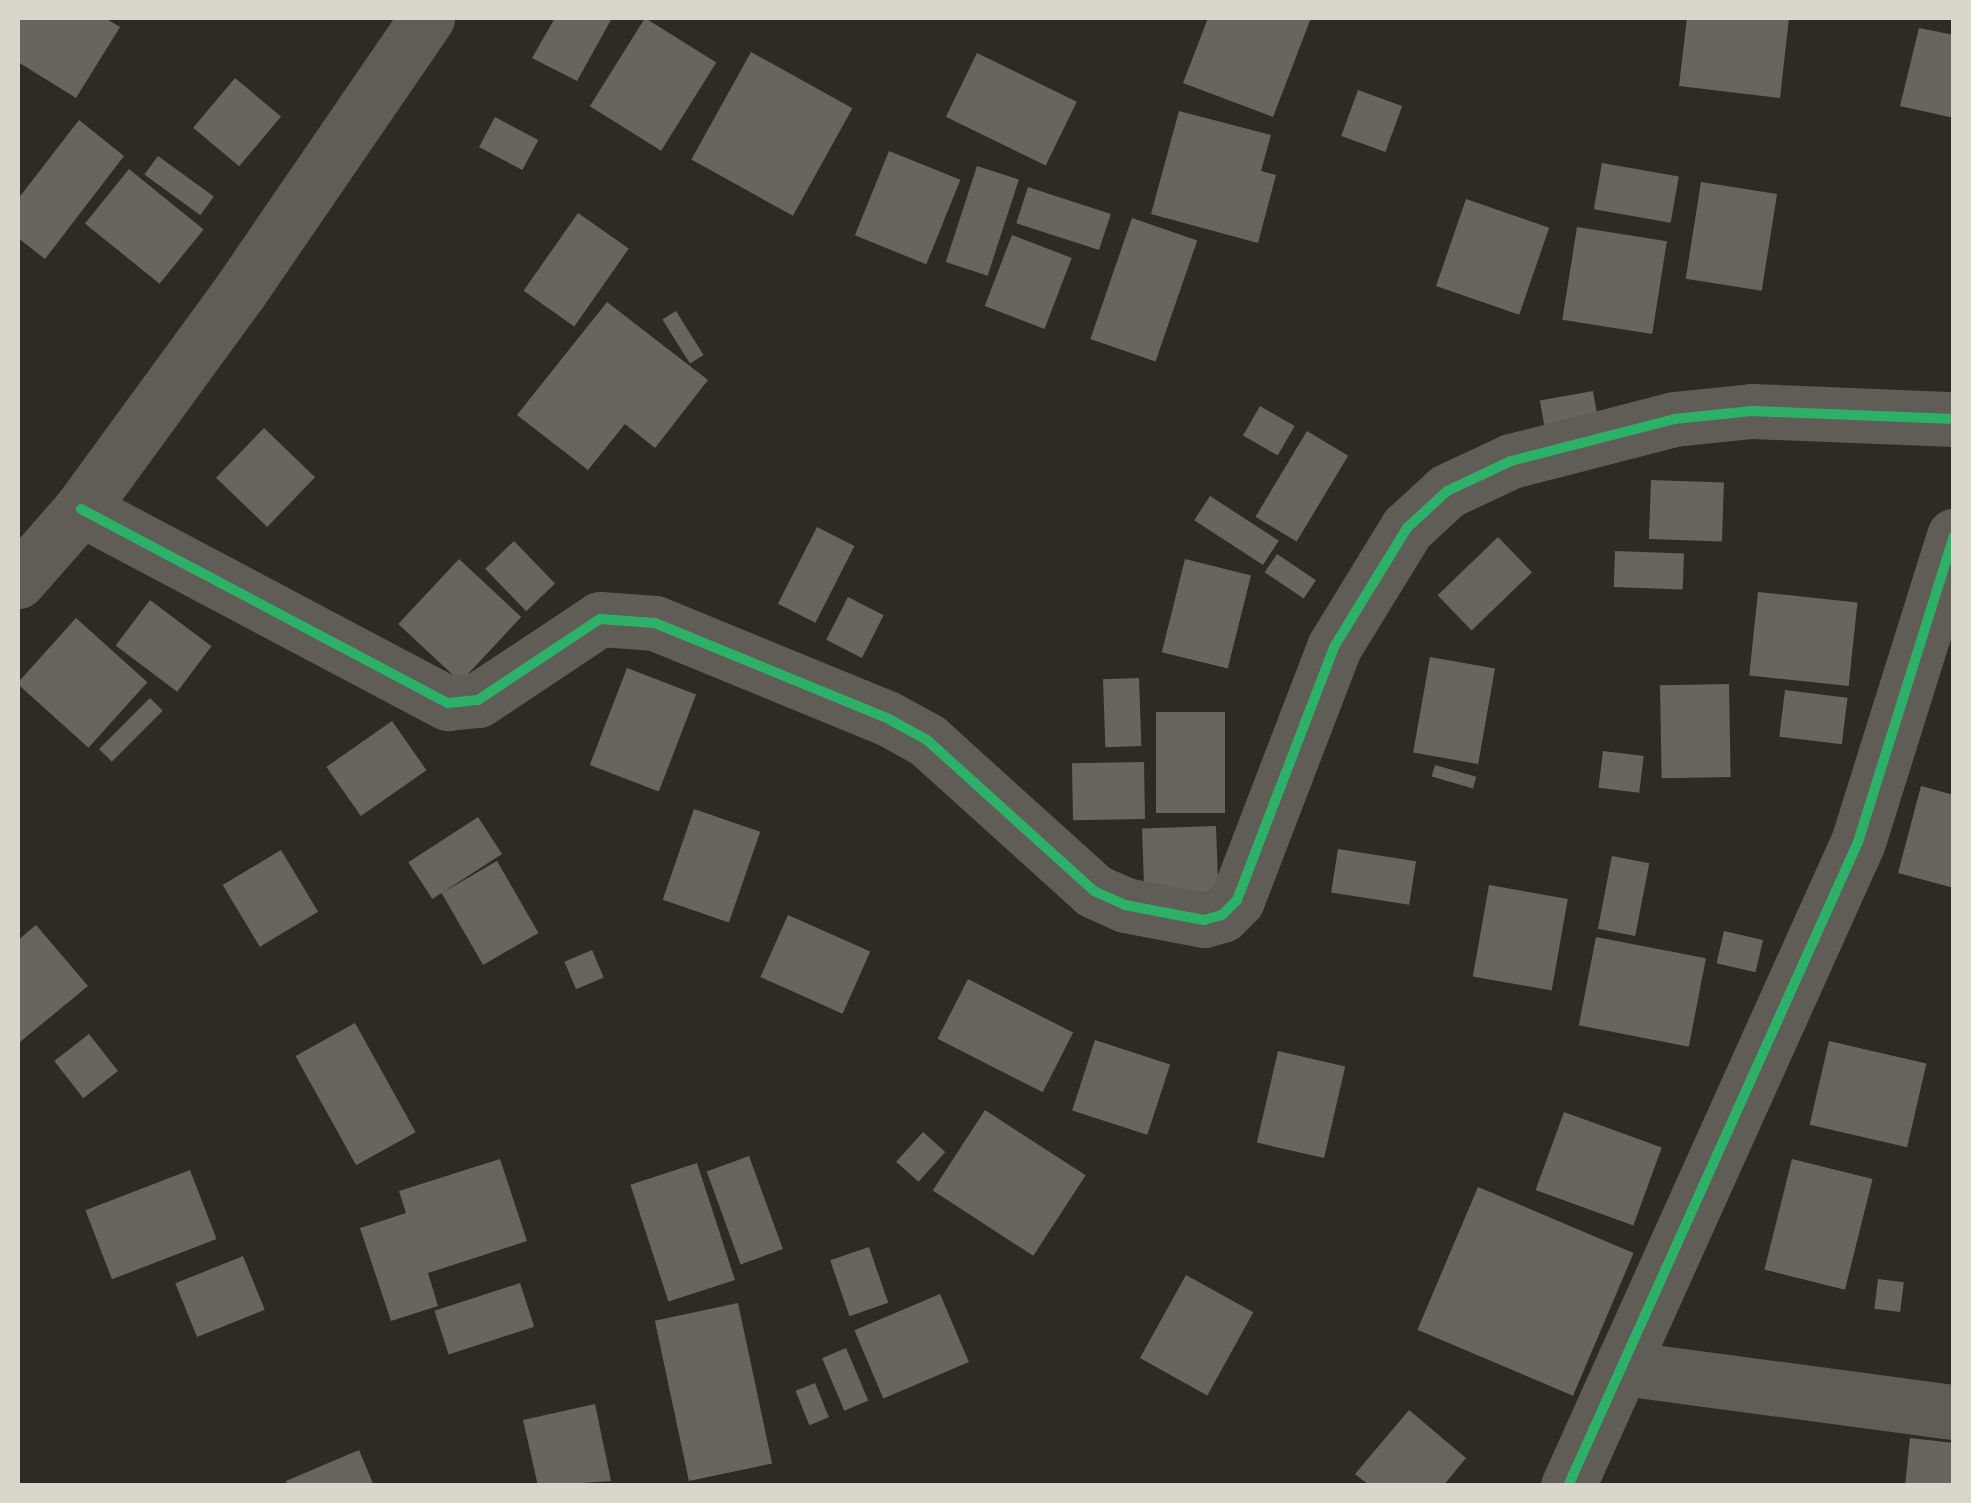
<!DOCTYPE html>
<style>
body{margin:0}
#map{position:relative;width:1971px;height:1503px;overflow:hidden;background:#2f2b22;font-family:"Sofia Sans Condensed",sans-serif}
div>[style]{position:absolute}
.building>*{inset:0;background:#69655d;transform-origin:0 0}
.street>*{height:55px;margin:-27.5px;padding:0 27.5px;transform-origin:27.5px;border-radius:27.5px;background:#605d56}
.cycleway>*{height:10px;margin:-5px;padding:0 5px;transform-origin:5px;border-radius:5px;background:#2db169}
span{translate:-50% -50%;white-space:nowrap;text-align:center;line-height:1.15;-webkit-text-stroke:10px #2b2413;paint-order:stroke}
.frame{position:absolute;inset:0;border:20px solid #dbd6cb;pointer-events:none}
</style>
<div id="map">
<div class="building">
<i style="clip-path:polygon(18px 18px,105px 18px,120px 27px,76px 98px,18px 62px)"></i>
<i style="clip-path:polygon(555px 18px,612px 18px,577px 81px,532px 58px)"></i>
<i style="left:645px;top:18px;width:84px;height:104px;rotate:32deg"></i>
<i style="clip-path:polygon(1208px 18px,1311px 18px,1273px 117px,1183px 83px)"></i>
<i style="clip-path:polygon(1687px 18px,1789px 18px,1780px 98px,1679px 86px)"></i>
<i style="clip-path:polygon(1919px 28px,1954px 35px,1954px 118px,1900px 106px)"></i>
<i style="left:751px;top:52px;width:116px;height:123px;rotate:29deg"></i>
<i style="left:977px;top:53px;width:111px;height:71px;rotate:26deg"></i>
<i style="left:235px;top:78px;width:60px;height:65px;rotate:40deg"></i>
<i style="left:1358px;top:90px;width:47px;height:49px;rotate:20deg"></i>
<i style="clip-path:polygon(1179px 111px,1271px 135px,1261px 171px,1276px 175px,1258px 243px,1151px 214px)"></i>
<i style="left:495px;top:117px;width:49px;height:34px;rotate:28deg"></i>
<i style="clip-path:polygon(79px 120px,124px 156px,45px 259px,18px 238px,18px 199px)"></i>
<i style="left:889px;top:151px;width:77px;height:91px;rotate:22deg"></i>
<i style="left:158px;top:156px;width:69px;height:23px;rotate:36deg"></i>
<i style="left:1602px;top:163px;width:78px;height:47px;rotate:10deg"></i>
<i style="left:977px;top:166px;width:44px;height:101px;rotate:18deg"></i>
<i style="left:129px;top:169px;width:96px;height:70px;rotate:39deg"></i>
<i style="left:1701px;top:182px;width:77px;height:98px;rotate:9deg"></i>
<i style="left:1028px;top:187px;width:87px;height:38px;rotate:18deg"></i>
<i style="left:1466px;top:199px;width:88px;height:92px;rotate:19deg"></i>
<i style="left:578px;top:213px;width:62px;height:95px;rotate:35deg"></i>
<i style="left:1132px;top:218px;width:69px;height:128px;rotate:19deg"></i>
<i style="left:1577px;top:227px;width:91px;height:94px;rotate:9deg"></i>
<i style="left:1012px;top:235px;width:64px;height:76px;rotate:21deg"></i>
<i style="clip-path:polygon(607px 302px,708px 380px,655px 448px,625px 424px,588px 470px,517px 415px)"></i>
<i style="left:676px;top:311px;width:52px;height:16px;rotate:58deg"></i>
<i style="left:1593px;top:391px;width:36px;height:54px;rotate:80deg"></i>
<i style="left:1260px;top:406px;width:40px;height:34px;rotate:30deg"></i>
<i style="left:264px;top:428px;width:71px;height:69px;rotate:44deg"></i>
<i style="left:1307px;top:431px;width:48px;height:100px;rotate:31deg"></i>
<i style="left:1651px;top:480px;width:73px;height:59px;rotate:2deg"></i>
<i style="left:1210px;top:496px;width:82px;height:29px;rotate:33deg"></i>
<i style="left:817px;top:527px;width:42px;height:86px;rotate:27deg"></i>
<i style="left:1498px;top:537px;width:49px;height:84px;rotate:46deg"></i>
<i style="left:514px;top:541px;width:59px;height:40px;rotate:46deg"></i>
<i style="left:1615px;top:551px;width:69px;height:36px;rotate:2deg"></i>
<i style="left:1277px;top:554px;width:47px;height:22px;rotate:34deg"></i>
<i style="left:459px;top:559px;width:85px;height:89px;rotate:43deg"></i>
<i style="left:1185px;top:559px;width:68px;height:96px;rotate:14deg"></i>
<i style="left:1758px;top:592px;width:100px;height:84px;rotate:6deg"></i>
<i style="left:848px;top:597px;width:40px;height:48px;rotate:27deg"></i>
<i style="left:150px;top:600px;width:77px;height:57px;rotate:37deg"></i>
<i style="left:76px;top:618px;width:96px;height:88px;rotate:42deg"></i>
<i style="left:1430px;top:657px;width:66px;height:97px;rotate:10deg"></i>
<i style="left:627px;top:668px;width:74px;height:104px;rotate:21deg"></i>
<i style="left:1139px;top:678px;width:68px;height:36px;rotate:88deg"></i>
<i style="left:1729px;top:684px;width:93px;height:69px;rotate:89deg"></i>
<i style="left:1785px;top:690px;width:63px;height:47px;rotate:7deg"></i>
<i style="left:150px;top:698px;width:18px;height:72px;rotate:45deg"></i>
<i style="left:1225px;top:712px;width:101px;height:69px;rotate:90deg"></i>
<i style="left:392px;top:721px;width:60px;height:80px;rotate:55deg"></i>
<i style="left:1603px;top:751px;width:41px;height:37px;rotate:7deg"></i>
<i style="left:1144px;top:762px;width:57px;height:72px;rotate:89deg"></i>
<i style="left:1435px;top:765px;width:43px;height:12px;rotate:16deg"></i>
<i style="clip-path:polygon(1921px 786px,1954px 795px,1954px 888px,1898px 873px)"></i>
<i style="left:694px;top:809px;width:70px;height:96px;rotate:19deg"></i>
<i style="left:478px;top:817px;width:44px;height:83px;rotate:57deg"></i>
<i style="left:1216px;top:826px;width:67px;height:74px;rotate:88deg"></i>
<i style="left:1338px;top:849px;width:79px;height:44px;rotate:9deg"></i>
<i style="left:281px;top:850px;width:72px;height:68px;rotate:59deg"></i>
<i style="left:1612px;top:856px;width:38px;height:74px;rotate:11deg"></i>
<i style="left:497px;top:861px;width:83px;height:64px;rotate:60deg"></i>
<i style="left:1489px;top:885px;width:80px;height:93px;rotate:10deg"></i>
<i style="left:788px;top:915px;width:90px;height:68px;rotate:24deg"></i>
<i style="clip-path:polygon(36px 925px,88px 986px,20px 1042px,18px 940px)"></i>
<i style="left:1724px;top:931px;width:40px;height:33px;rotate:13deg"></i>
<i style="left:1596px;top:937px;width:112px;height:90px;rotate:11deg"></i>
<i style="left:592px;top:950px;width:30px;height:30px;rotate:67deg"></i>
<i style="left:968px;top:979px;width:118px;height:67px;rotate:27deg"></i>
<i style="left:355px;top:1023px;width:125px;height:68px;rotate:61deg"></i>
<i style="left:89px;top:1034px;width:47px;height:44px;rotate:52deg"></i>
<i style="left:1095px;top:1040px;width:79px;height:74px;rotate:18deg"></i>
<i style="left:1829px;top:1041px;width:100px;height:86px;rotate:13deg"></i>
<i style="left:1278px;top:1051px;width:69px;height:94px;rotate:13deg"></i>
<i style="left:985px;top:1110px;width:120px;height:96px;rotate:33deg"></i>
<i style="left:1564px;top:1112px;width:104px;height:83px;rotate:20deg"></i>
<i style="left:923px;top:1132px;width:30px;height:40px;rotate:42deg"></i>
<i style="left:749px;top:1156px;width:99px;height:45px;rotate:70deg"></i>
<i style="clip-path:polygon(500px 1159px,527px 1241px,428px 1273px,438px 1306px,391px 1321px,360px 1228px,406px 1213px,399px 1191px)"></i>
<i style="left:1792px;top:1159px;width:83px;height:114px;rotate:14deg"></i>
<i style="left:697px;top:1163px;width:123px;height:70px;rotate:72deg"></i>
<i style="left:190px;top:1170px;width:74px;height:112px;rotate:69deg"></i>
<i style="left:1478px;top:1187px;width:169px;height:155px;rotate:23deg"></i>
<i style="left:869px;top:1247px;width:59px;height:41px;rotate:71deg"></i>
<i style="left:243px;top:1256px;width:58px;height:73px;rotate:68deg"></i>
<i style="left:1186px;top:1275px;width:77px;height:95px;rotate:29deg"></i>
<i style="left:1878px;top:1279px;width:26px;height:30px;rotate:7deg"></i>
<i style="left:520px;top:1283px;width:46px;height:90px;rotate:72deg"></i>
<i style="left:940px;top:1294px;width:74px;height:93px;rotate:67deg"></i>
<i style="left:738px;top:1303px;width:164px;height:85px;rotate:78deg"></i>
<i style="left:846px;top:1348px;width:57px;height:26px;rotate:67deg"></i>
<i style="left:815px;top:1383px;width:37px;height:21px;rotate:68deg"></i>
<i style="clip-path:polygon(595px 1404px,611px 1481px,538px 1486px,523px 1420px)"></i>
<i style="clip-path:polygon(1409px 1410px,1466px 1458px,1443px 1486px,1370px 1486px,1355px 1474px)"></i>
<i style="clip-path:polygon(1910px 1438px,1954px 1443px,1954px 1486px,1905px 1486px)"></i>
<i style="clip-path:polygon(359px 1450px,374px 1486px,288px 1486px,286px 1481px)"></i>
</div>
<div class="street">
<i style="left:81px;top:509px;width:415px;rotate:27.9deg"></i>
<i style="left:448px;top:703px;width:30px;rotate:-6deg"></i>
<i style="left:478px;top:700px;width:146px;rotate:-33.6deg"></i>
<i style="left:600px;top:619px;width:55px;rotate:4.2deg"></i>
<i style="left:655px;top:623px;width:251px;rotate:22.3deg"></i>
<i style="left:887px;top:718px;width:46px;rotate:28.8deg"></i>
<i style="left:927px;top:740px;width:225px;rotate:42.1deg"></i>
<i style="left:1094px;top:891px;width:34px;rotate:24deg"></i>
<i style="left:1125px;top:905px;width:80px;rotate:10.8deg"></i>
<i style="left:1204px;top:920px;width:19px;rotate:-16deg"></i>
<i style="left:1222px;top:915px;width:21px;rotate:-45deg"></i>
<i style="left:1237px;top:900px;width:271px;rotate:-69deg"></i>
<i style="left:1334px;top:647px;width:140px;rotate:-58.5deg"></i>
<i style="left:1407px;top:528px;width:54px;rotate:-42.8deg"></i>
<i style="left:1447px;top:491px;width:71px;rotate:-25.1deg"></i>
<i style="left:1511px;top:461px;width:168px;rotate:-14.4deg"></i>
<i style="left:1674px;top:419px;width:78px;rotate:-5.9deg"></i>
<i style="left:1752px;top:411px;width:202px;rotate:2.3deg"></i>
<i style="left:18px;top:581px;width:96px;rotate:-48.8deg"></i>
<i style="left:81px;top:509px;width:270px;rotate:-53.9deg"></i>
<i style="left:240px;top:291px;width:331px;rotate:-55.6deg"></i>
<i style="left:1623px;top:1368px;width:334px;rotate:7.6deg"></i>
<i style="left:1568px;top:1486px;width:706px;rotate:-65.76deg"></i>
<i style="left:1858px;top:842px;width:321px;rotate:-72.6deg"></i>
</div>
<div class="cycleway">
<i style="left:81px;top:509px;width:415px;rotate:27.9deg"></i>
<i style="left:448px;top:703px;width:30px;rotate:-6deg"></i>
<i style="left:478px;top:700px;width:146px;rotate:-33.6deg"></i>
<i style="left:600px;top:619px;width:55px;rotate:4.2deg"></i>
<i style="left:655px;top:623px;width:251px;rotate:22.3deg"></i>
<i style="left:887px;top:718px;width:46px;rotate:28.8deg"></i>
<i style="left:927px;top:740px;width:225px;rotate:42.1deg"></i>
<i style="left:1094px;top:891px;width:34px;rotate:24deg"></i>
<i style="left:1125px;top:905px;width:80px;rotate:10.8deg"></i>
<i style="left:1204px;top:920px;width:19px;rotate:-16deg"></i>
<i style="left:1222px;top:915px;width:21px;rotate:-45deg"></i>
<i style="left:1237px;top:900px;width:271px;rotate:-69deg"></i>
<i style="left:1334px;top:647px;width:140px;rotate:-58.5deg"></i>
<i style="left:1407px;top:528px;width:54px;rotate:-42.8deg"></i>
<i style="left:1447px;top:491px;width:71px;rotate:-25.1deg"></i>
<i style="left:1511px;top:461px;width:168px;rotate:-14.4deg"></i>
<i style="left:1674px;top:419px;width:78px;rotate:-5.9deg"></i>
<i style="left:1752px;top:411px;width:202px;rotate:2.3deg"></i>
<i style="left:1568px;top:1486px;width:706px;rotate:-65.76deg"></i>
<i style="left:1858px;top:842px;width:321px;rotate:-72.6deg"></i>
</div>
<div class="frame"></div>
</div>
